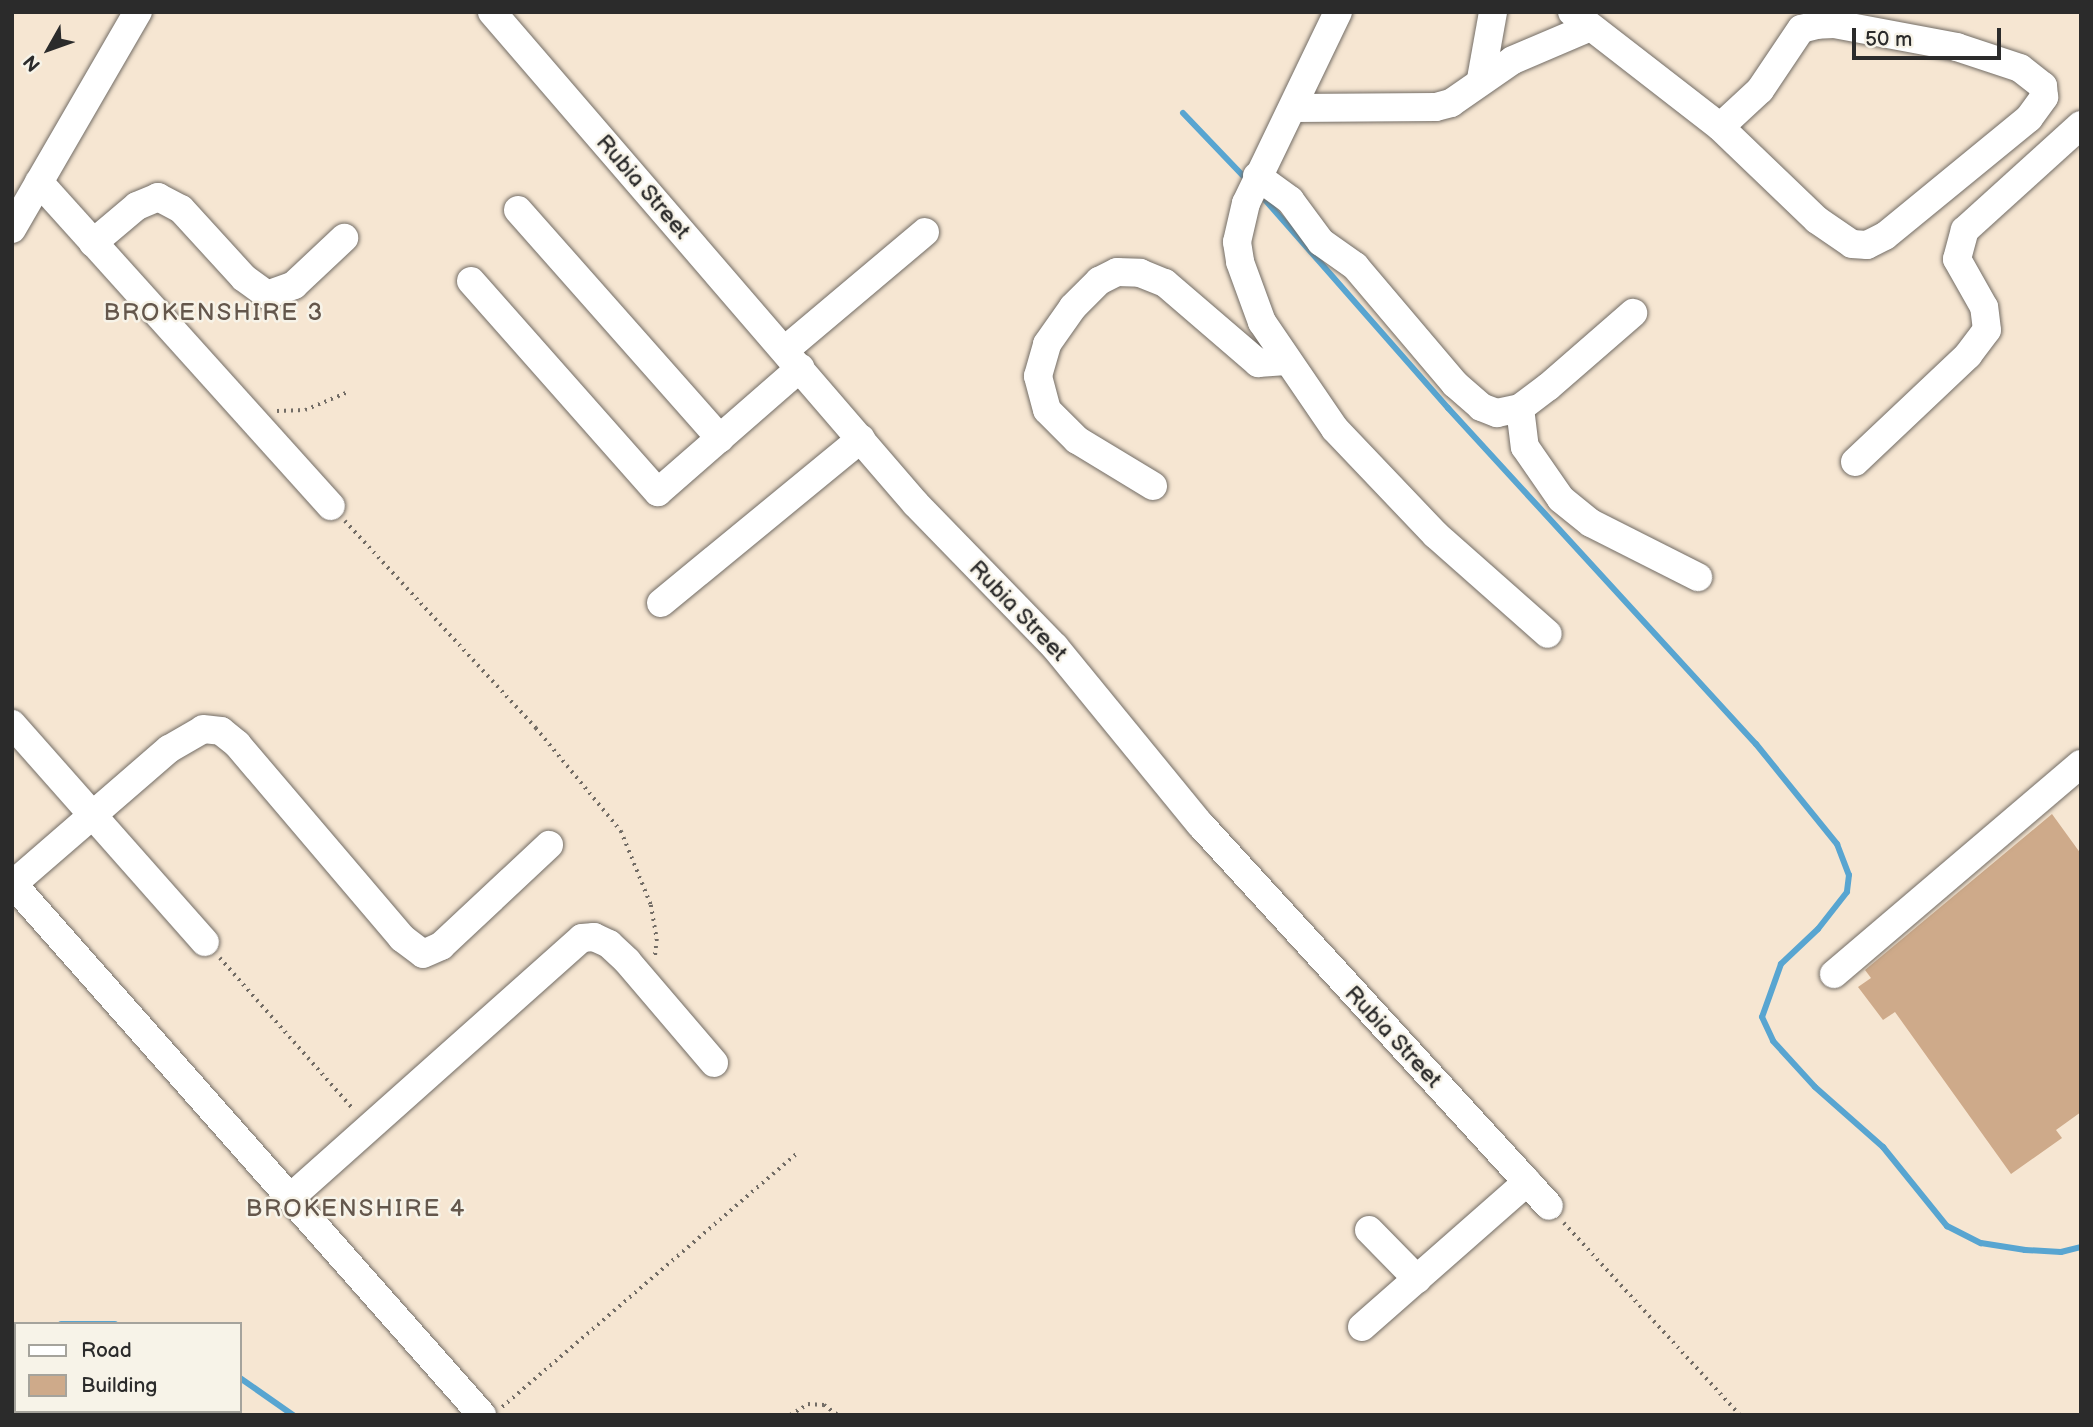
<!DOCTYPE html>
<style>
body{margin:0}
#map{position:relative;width:2093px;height:1427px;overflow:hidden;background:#f6e6d2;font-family:"Balsamiq Sans",sans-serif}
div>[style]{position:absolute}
.stream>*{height:6px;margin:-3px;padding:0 3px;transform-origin:3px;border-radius:3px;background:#58a5d1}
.building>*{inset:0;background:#ceaa8a}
.path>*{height:3.5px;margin-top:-1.75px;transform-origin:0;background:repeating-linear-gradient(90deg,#726c65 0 2px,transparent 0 7px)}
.roads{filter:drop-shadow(0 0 2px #726c65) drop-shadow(0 0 2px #726c65)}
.minor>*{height:28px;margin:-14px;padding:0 14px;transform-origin:14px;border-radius:14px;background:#fff}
span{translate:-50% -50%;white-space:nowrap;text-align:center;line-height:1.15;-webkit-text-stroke:5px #f7f3e8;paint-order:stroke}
.street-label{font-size:23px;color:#2b2b2b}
.neighbourhood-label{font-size:24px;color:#64574c;letter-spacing:2px}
.frame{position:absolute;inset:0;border:14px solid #2b2b2b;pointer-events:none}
.legend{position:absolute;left:14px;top:1322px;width:228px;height:91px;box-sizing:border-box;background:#f7f3e8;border:2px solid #a5a39c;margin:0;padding:9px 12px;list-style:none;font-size:21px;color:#2b2b2b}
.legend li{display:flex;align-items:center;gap:14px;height:35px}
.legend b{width:35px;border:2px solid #a5a39c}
.north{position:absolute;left:14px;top:14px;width:70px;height:70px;-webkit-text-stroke:5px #f7f3e8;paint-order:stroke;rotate:230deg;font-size:19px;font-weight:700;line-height:28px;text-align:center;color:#2b2b2b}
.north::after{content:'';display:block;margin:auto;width:24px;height:32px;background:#2b2b2b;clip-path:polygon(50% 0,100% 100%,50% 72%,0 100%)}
.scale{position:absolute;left:1852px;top:28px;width:149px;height:32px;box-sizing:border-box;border:4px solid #2b2b2b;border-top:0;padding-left:9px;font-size:21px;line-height:24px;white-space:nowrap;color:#2b2b2b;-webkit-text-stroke:5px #f7f3e8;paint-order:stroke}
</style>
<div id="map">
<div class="stream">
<i style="left:1183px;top:113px;width:91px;rotate:46.3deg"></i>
<i style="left:1260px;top:194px;width:285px;rotate:48.7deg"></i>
<i style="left:1448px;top:408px;width:456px;rotate:47.5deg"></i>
<i style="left:1756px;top:744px;width:129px;rotate:51deg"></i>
<i style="left:1837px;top:844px;width:33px;rotate:69deg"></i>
<i style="left:1849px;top:875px;width:17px;rotate:97deg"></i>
<i style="left:1847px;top:892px;width:47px;rotate:128.1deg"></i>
<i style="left:1818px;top:929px;width:51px;rotate:136.6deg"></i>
<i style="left:1781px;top:964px;width:56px;rotate:109.7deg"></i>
<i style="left:1762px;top:1017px;width:26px;rotate:65deg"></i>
<i style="left:1773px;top:1041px;width:62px;rotate:47.6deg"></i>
<i style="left:1815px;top:1087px;width:91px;rotate:41.4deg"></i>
<i style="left:1883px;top:1147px;width:102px;rotate:51deg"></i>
<i style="left:1947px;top:1226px;width:38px;rotate:27deg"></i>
<i style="left:1981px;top:1243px;width:45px;rotate:9deg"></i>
<i style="left:2025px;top:1250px;width:36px;rotate:3deg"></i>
<i style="left:2061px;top:1252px;width:21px;rotate:-14deg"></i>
<i style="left:61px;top:1324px;width:54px"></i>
<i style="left:14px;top:1332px;width:2px"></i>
<i style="left:240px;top:1378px;width:65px;rotate:34.9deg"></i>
</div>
<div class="building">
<i style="clip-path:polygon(2052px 814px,2081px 854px,2081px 1112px,2056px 1130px,2062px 1138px,2011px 1174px,1895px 1012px,1883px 1020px,1858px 987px,1871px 978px,1865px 970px)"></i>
</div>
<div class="path">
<i style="left:277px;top:411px;width:28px;rotate:-2deg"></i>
<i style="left:305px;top:410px;width:47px;rotate:-22.7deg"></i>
<i style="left:345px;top:521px;width:282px;rotate:47.3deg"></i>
<i style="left:536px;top:728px;width:134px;rotate:50.5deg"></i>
<i style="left:621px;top:831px;width:80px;rotate:67.9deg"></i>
<i style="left:651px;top:905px;width:35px;rotate:80deg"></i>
<i style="left:657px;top:939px;width:19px;rotate:96deg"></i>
<i style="left:220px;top:958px;width:203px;rotate:48.6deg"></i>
<i style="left:1564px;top:1223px;width:260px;rotate:47.5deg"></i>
<i style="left:502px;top:1407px;width:391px;rotate:-40.7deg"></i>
<i style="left:790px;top:1415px;width:21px;rotate:-31deg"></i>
<i style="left:808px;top:1404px;width:16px;rotate:4deg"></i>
<i style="left:824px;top:1405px;width:17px;rotate:36deg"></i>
</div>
<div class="roads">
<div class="minor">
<i style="left:492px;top:12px;width:649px;rotate:49.25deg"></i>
<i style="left:916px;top:504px;width:199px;rotate:45.8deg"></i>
<i style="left:1055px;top:647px;width:229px;rotate:50.7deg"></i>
<i style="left:1200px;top:824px;width:517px;rotate:47.58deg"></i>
<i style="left:1338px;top:12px;width:212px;rotate:115.7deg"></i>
<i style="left:1246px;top:203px;width:40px;rotate:103deg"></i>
<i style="left:1237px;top:242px;width:20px;rotate:81deg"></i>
<i style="left:1240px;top:262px;width:64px;rotate:69.9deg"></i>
<i style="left:1262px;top:322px;width:130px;rotate:55.7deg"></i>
<i style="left:1335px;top:429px;width:146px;rotate:46.4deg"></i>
<i style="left:1436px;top:535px;width:149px;rotate:41.5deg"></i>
<i style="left:1572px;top:12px;width:187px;rotate:37.8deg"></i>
<i style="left:1720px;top:127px;width:134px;rotate:43.8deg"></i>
<i style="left:1817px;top:220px;width:42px;rotate:34.4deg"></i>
<i style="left:1852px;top:244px;width:15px;rotate:4deg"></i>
<i style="left:1867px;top:245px;width:20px;rotate:-27deg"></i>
<i style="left:1885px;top:236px;width:186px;rotate:-39.3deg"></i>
<i style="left:2029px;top:118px;width:26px;rotate:-54deg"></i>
<i style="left:2044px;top:97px;width:11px;rotate:-95deg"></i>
<i style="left:2043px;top:86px;width:29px;rotate:-142deg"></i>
<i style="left:2020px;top:68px;width:66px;rotate:-161.6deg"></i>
<i style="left:1957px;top:47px;width:125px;rotate:-169.4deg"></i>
<i style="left:1834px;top:24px;width:17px;rotate:177deg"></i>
<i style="left:1817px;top:25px;width:16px;rotate:166deg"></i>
<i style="left:1801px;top:29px;width:73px;rotate:123.9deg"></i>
<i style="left:1760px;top:90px;width:54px;rotate:137.2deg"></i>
<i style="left:1481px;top:79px;width:68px;rotate:-79.8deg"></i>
<i style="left:1295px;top:108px;width:141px;rotate:-0.4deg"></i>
<i style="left:1436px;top:107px;width:16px;rotate:-15deg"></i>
<i style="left:1451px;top:103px;width:75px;rotate:-34.7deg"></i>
<i style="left:1513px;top:60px;width:82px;rotate:-23.1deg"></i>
<i style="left:1257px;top:176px;width:41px;rotate:36deg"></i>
<i style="left:1290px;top:200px;width:52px;rotate:53.6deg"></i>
<i style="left:1321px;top:242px;width:42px;rotate:35.2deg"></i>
<i style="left:1355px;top:266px;width:155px;rotate:49.7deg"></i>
<i style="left:1455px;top:384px;width:35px;rotate:41deg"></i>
<i style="left:1481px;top:407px;width:17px;rotate:21deg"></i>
<i style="left:1497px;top:413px;width:24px;rotate:-12deg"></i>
<i style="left:1520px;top:408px;width:35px;rotate:-37deg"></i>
<i style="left:1548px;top:387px;width:113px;rotate:-41deg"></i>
<i style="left:39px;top:182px;width:436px;rotate:48deg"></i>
<i style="left:518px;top:210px;width:305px;rotate:48.5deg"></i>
<i style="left:12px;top:229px;width:251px;rotate:-59.9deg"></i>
<i style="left:93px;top:243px;width:57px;rotate:-40.1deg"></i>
<i style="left:137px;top:206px;width:23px;rotate:-23deg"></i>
<i style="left:158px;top:197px;width:26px;rotate:28deg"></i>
<i style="left:181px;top:209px;width:93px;rotate:47.6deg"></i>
<i style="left:244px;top:278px;width:29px;rotate:36deg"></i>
<i style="left:267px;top:295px;width:29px;rotate:-20deg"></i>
<i style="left:294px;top:285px;width:69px;rotate:-43.2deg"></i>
<i style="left:471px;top:281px;width:282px;rotate:48.5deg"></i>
<i style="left:658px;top:492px;width:189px;rotate:-41.1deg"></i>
<i style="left:785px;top:350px;width:183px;rotate:-40.1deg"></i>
<i style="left:1520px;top:408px;width:39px;rotate:83deg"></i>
<i style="left:1525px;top:447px;width:63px;rotate:55.3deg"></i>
<i style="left:1561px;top:499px;width:38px;rotate:39deg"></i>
<i style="left:1591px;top:523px;width:120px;rotate:26.8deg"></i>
<i style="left:1855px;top:462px;width:156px;rotate:-43.4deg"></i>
<i style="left:1968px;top:355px;width:31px;rotate:-53deg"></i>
<i style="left:1987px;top:330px;width:23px;rotate:-97deg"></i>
<i style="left:1984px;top:307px;width:55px;rotate:-119.4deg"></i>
<i style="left:1957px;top:259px;width:30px;rotate:-75deg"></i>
<i style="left:1965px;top:230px;width:156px;rotate:-42.2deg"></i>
<i style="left:1153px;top:486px;width:89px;rotate:-148.8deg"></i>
<i style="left:1077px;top:440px;width:42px;rotate:-135deg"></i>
<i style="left:1047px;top:410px;width:35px;rotate:-105deg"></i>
<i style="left:1038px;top:376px;width:33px;rotate:-74deg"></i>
<i style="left:1047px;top:344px;width:45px;rotate:-54.9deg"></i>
<i style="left:1073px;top:307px;width:37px;rotate:-45deg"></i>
<i style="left:1099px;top:281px;width:20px;rotate:-27deg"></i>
<i style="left:1117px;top:272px;width:23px;rotate:2deg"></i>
<i style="left:1140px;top:273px;width:27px;rotate:22deg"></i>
<i style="left:1165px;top:283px;width:123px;rotate:40.7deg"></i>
<i style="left:1258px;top:363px;width:28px;rotate:-4deg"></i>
<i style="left:661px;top:603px;width:259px;rotate:-39.4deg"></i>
<i style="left:12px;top:724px;width:291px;rotate:48.5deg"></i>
<i style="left:12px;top:883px;width:710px;rotate:48.54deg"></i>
<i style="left:13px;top:884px;width:206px;rotate:-40.9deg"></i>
<i style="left:169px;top:749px;width:39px;rotate:-30deg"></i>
<i style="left:203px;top:729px;width:18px;rotate:6deg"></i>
<i style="left:221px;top:731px;width:21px;rotate:39deg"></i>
<i style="left:237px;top:744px;width:255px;rotate:49.6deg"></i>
<i style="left:402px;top:938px;width:26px;rotate:37deg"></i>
<i style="left:423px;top:954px;width:20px;rotate:-24deg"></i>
<i style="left:441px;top:946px;width:148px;rotate:-43.1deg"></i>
<i style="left:1834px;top:974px;width:324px;rotate:-40.4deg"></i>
<i style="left:290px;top:1198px;width:391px;rotate:-41.7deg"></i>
<i style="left:582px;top:938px;width:12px;rotate:-5deg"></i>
<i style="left:594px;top:937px;width:17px;rotate:25deg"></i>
<i style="left:609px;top:944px;width:25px;rotate:43deg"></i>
<i style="left:627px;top:961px;width:134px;rotate:49.5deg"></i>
<i style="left:1369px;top:1230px;width:69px;rotate:45.6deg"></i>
<i style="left:1362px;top:1327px;width:220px;rotate:-41.3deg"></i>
</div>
</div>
<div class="street-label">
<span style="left:643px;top:187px;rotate:49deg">Rubia Street</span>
<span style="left:1018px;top:611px;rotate:46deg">Rubia Street</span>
<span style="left:1393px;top:1037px;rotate:47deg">Rubia Street</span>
</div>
<div class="neighbourhood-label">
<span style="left:214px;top:313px">BROKENSHIRE 3</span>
<span style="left:356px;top:1209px">BROKENSHIRE 4</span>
</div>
<div class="frame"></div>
<ul class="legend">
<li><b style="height:9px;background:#fff"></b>Road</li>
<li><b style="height:19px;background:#ceaa8a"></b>Building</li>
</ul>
<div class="north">N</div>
<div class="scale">50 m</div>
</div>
